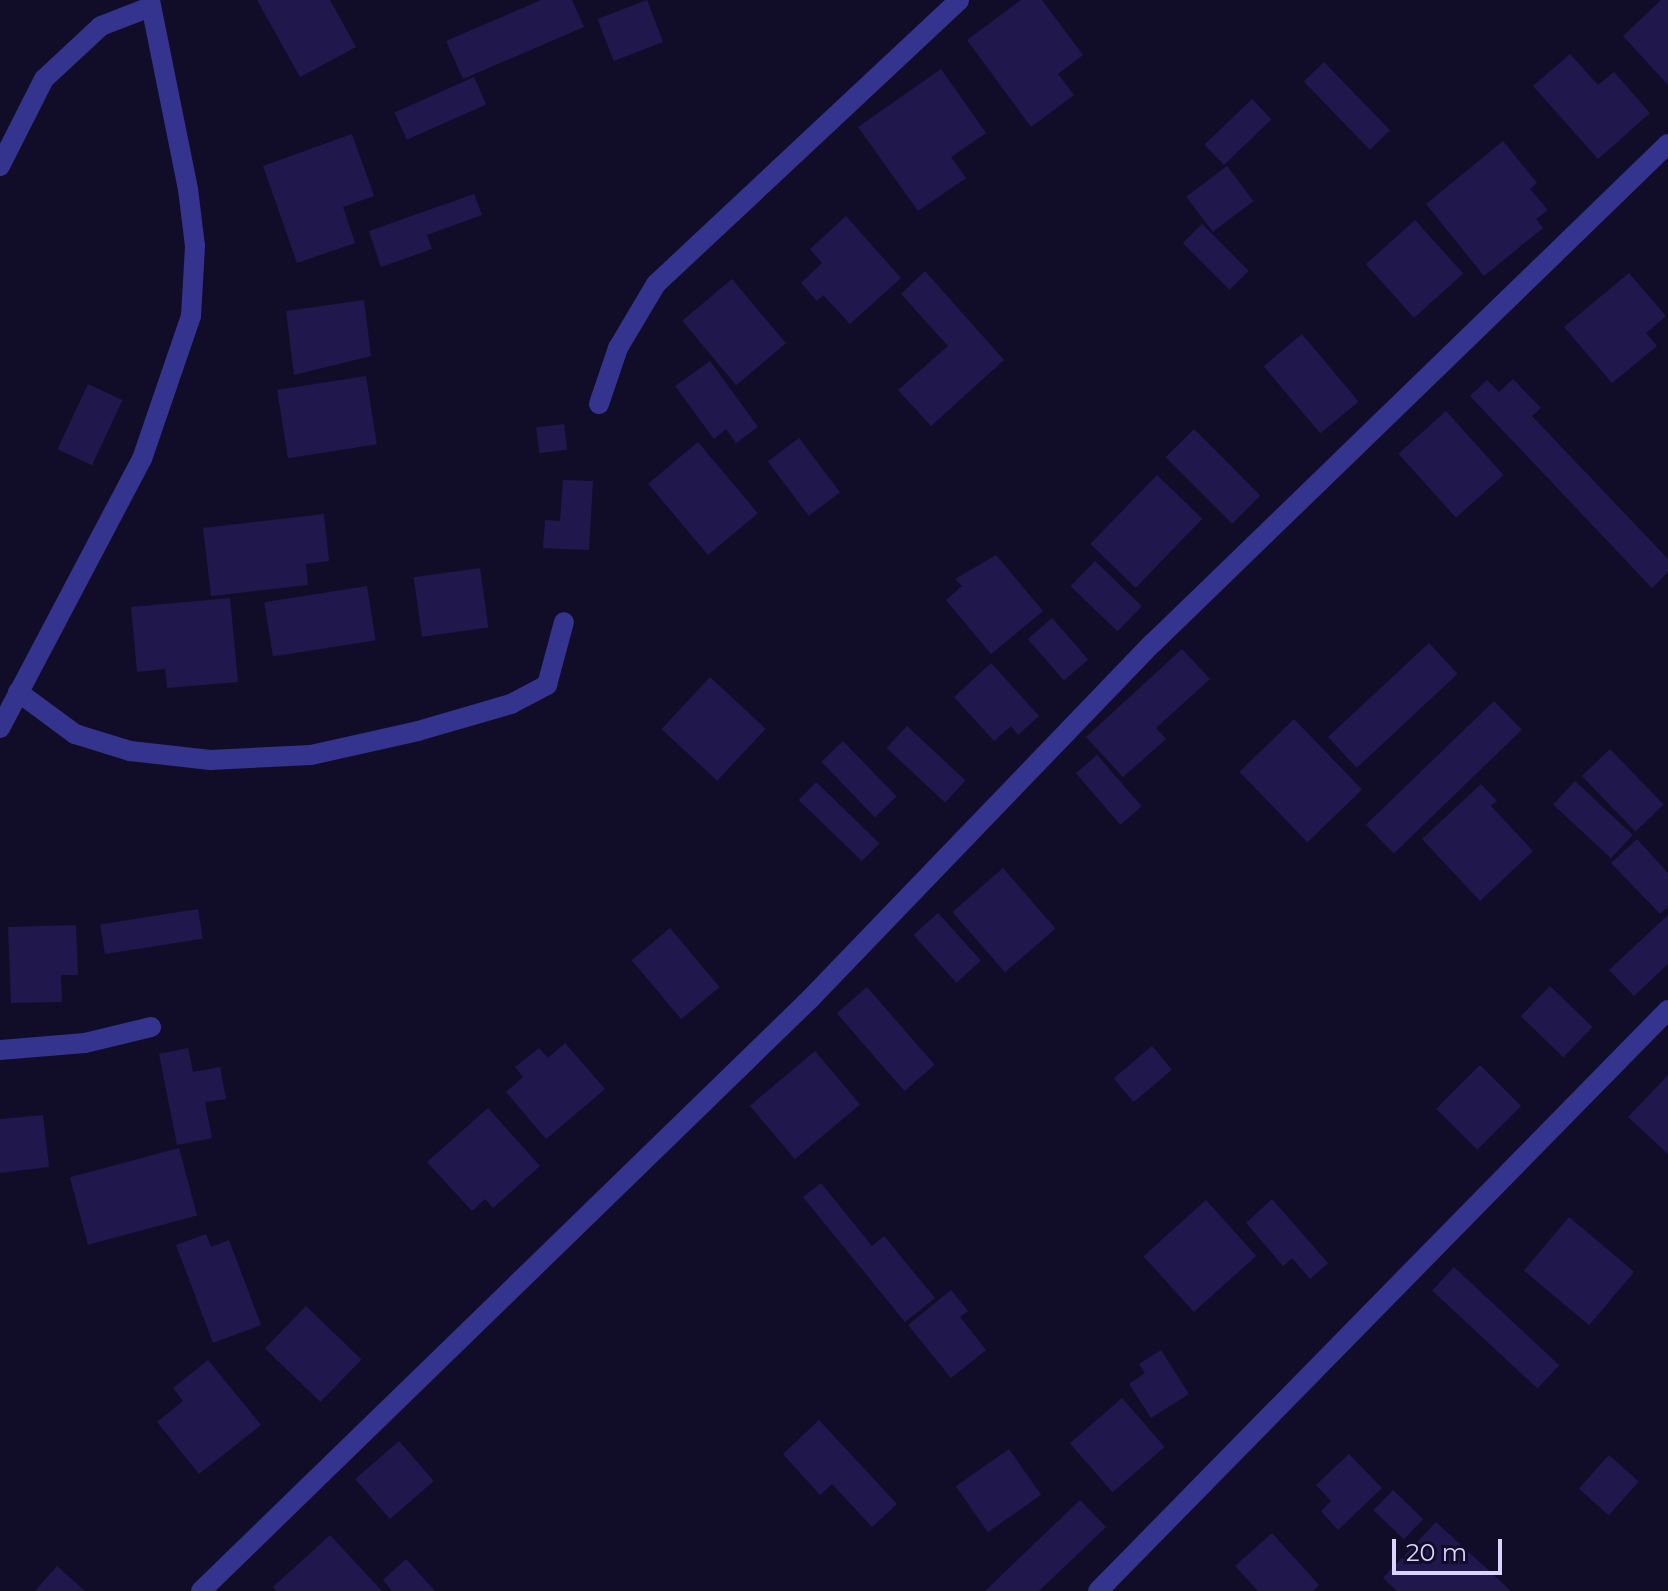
<!DOCTYPE html>
<style>
body{margin:0}
#map{position:relative;width:1668px;height:1591px;overflow:hidden;background:#110d29;font-family:Montserrat,sans-serif}
div>[style]{position:absolute}
.building>*{inset:0;background:#20174c;transform-origin:0 0}
.street>*{height:20px;margin:-10px;padding:0 10px;transform-origin:10px;border-radius:10px;background:#34338d}
span{translate:-50% -50%;white-space:nowrap;text-align:center;line-height:1.15;-webkit-text-stroke:6px #110d29;paint-order:stroke}
.scale{position:absolute;left:1392px;top:1539px;width:110px;height:36px;box-sizing:border-box;border:4px solid #d9d5ff;border-top:0;padding-left:10px;font-size:24px;line-height:28px;white-space:nowrap;color:#d9d5ff;-webkit-text-stroke:6px #110d29;paint-order:stroke}
</style>
<div id="map">
<div class="building">
<i style="clip-path:polygon(257px 0,330px 0,356px 47px,300px 77px)"></i>
<i style="clip-path:polygon(541px 0,572px 0,584px 27px,463px 79px,446px 41px)"></i>
<i style="left:647px;top:0;width:45px;height:53px;rotate:69deg"></i>
<i style="clip-path:polygon(1021px 0,1042px 0,1083px 55px,1058px 74px,1074px 95px,1031px 127px,967px 40px)"></i>
<i style="clip-path:polygon(1661px 0,1668px 0,1668px 85px,1623px 36px)"></i>
<i style="clip-path:polygon(1570px 54px,1598px 85px,1614px 72px,1650px 113px,1598px 159px,1533px 86px)"></i>
<i style="left:1324px;top:62px;width:95px;height:28px;rotate:46deg"></i>
<i style="clip-path:polygon(941px 69px,986px 133px,951px 157px,966px 178px,918px 211px,858px 127px)"></i>
<i style="left:474px;top:77px;width:30px;height:87px;rotate:66deg"></i>
<i style="left:1252px;top:99px;width:28px;height:66px;rotate:46deg"></i>
<i style="clip-path:polygon(352px 134px,374px 196px,343px 207px,355px 243px,297px 263px,263px 166px)"></i>
<i style="clip-path:polygon(1503px 141px,1537px 183px,1530px 189px,1548px 210px,1536px 219px,1543px 228px,1484px 276px,1426px 204px)"></i>
<i style="left:1227px;top:166px;width:44px;height:51px;rotate:53deg"></i>
<i style="clip-path:polygon(474px 194px,482px 215px,427px 235px,432px 249px,381px 267px,369px 231px)"></i>
<i style="clip-path:polygon(846px 216px,901px 278px,850px 324px,823px 295px,817px 301px,801px 283px,822px 263px,810px 249px)"></i>
<i style="left:1415px;top:220px;width:72px;height:66px;rotate:48deg"></i>
<i style="left:1202px;top:224px;width:66px;height:27px;rotate:45deg"></i>
<i style="clip-path:polygon(925px 271px,1004px 360px,931px 426px,898px 390px,948px 346px,901px 294px)"></i>
<i style="clip-path:polygon(1629px 273px,1666px 316px,1646px 333px,1657px 346px,1612px 383px,1564px 327px)"></i>
<i style="left:732px;top:279px;width:84px;height:65px;rotate:50deg"></i>
<i style="clip-path:polygon(364px 300px,371px 356px,294px 375px,286px 311px)"></i>
<i style="left:1302px;top:334px;width:88px;height:50px;rotate:50deg"></i>
<i style="clip-path:polygon(710px 361px,758px 427px,736px 443px,726px 429px,714px 439px,675px 386px)"></i>
<i style="left:366px;top:376px;width:69px;height:90px;rotate:81deg"></i>
<i style="clip-path:polygon(1513px 379px,1541px 408px,1532px 416px,1668px 559px,1668px 572px,1652px 588px,1470px 396px,1487px 380px,1499px 392px)"></i>
<i style="left:88px;top:384px;width:38px;height:72px;rotate:25deg"></i>
<i style="left:1446px;top:411px;width:86px;height:64px;rotate:48deg"></i>
<i style="left:564px;top:424px;width:26px;height:28px;rotate:83deg"></i>
<i style="left:1194px;top:429px;width:94px;height:40px;rotate:45deg"></i>
<i style="left:799px;top:438px;width:68px;height:39px;rotate:53deg"></i>
<i style="left:698px;top:442px;width:93px;height:65px;rotate:50deg"></i>
<i style="left:1157px;top:475px;width:63px;height:96px;rotate:44deg"></i>
<i style="clip-path:polygon(563px 480px,593px 481px,589px 550px,543px 548px,545px 520px,560px 521px)"></i>
<i style="clip-path:polygon(324px 514px,329px 561px,306px 564px,308px 585px,211px 596px,203px 528px)"></i>
<i style="clip-path:polygon(996px 555px,1043px 611px,991px 654px,946px 600px,962px 586px,955px 579px)"></i>
<i style="left:1095px;top:561px;width:65px;height:35px;rotate:44deg"></i>
<i style="left:480px;top:568px;width:60px;height:67px;rotate:82deg"></i>
<i style="left:367px;top:586px;width:55px;height:104px;rotate:81deg"></i>
<i style="clip-path:polygon(230px 598px,238px 682px,167px 688px,165px 669px,137px 672px,131px 607px)"></i>
<i style="left:1052px;top:618px;width:55px;height:32px;rotate:49deg"></i>
<i style="left:1429px;top:643px;width:42px;height:138px;rotate:47deg"></i>
<i style="clip-path:polygon(1182px 649px,1210px 679px,1156px 728px,1166px 739px,1123px 777px,1086px 737px)"></i>
<i style="clip-path:polygon(991px 663px,1039px 716px,1018px 735px,1011px 726px,994px 741px,954px 697px)"></i>
<i style="left:710px;top:677px;width:76px;height:71px;rotate:43deg"></i>
<i style="left:1494px;top:701px;width:40px;height:178px;rotate:46deg"></i>
<i style="left:1294px;top:719px;width:98px;height:76px;rotate:46deg"></i>
<i style="left:907px;top:726px;width:80px;height:30px;rotate:43deg"></i>
<i style="left:843px;top:741px;width:77px;height:30px;rotate:46deg"></i>
<i style="left:1610px;top:749px;width:77px;height:39px;rotate:46deg"></i>
<i style="left:1097px;top:755px;width:68px;height:28px;rotate:49deg"></i>
<i style="left:1575px;top:781px;width:79px;height:32px;rotate:43deg"></i>
<i style="left:816px;top:782px;width:88px;height:25px;rotate:44deg"></i>
<i style="clip-path:polygon(1481px 784px,1497px 801px,1491px 806px,1533px 851px,1480px 901px,1422px 839px)"></i>
<i style="clip-path:polygon(1637px 839px,1668px 873px,1668px 907px,1660px 914px,1611px 863px)"></i>
<i style="left:1003px;top:868px;width:80px;height:67px;rotate:49deg"></i>
<i style="left:198px;top:909px;width:30px;height:99px;rotate:81deg"></i>
<i style="left:938px;top:913px;width:64px;height:33px;rotate:48deg"></i>
<i style="clip-path:polygon(1668px 915px,1668px 964px,1634px 996px,1609px 970px)"></i>
<i style="clip-path:polygon(76px 925px,78px 975px,61px 975px,62px 1002px,11px 1003px,8px 927px)"></i>
<i style="left:670px;top:928px;width:77px;height:50px;rotate:50deg"></i>
<i style="left:1550px;top:986px;width:59px;height:42px;rotate:44deg"></i>
<i style="left:867px;top:987px;width:103px;height:40px;rotate:49deg"></i>
<i style="clip-path:polygon(565px 1043px,605px 1089px,546px 1139px,506px 1092px,523px 1077px,515px 1067px,539px 1048px,548px 1058px)"></i>
<i style="left:1152px;top:1046px;width:31px;height:50px;rotate:50deg"></i>
<i style="clip-path:polygon(188px 1048px,193px 1072px,220px 1067px,226px 1099px,205px 1102px,212px 1138px,177px 1145px,159px 1054px)"></i>
<i style="left:815px;top:1051px;width:70px;height:85px;rotate:50deg"></i>
<i style="left:1480px;top:1065px;width:58px;height:62px;rotate:45deg"></i>
<i style="clip-path:polygon(1668px 1075px,1668px 1154px,1628px 1117px)"></i>
<i style="clip-path:polygon(488px 1108px,540px 1166px,493px 1208px,485px 1199px,472px 1211px,427px 1162px)"></i>
<i style="clip-path:polygon(43px 1115px,49px 1167px,0 1173px,0 1119px)"></i>
<i style="left:179px;top:1148px;width:70px;height:113px;rotate:75deg"></i>
<i style="clip-path:polygon(821px 1183px,872px 1246px,884px 1236px,935px 1298px,905px 1322px,803px 1197px)"></i>
<i style="clip-path:polygon(1272px 1199px,1328px 1263px,1310px 1279px,1292px 1258px,1283px 1266px,1246px 1223px)"></i>
<i style="left:1206px;top:1200px;width:75px;height:84px;rotate:48deg"></i>
<i style="left:1569px;top:1217px;width:85px;height:70px;rotate:40deg"></i>
<i style="clip-path:polygon(206px 1234px,211px 1247px,229px 1240px,261px 1325px,213px 1343px,176px 1245px)"></i>
<i style="left:1454px;top:1267px;width:144px;height:32px;rotate:43deg"></i>
<i style="clip-path:polygon(951px 1290px,968px 1311px,960px 1317px,986px 1350px,951px 1378px,908px 1325px)"></i>
<i style="left:306px;top:1306px;width:77px;height:59px;rotate:44deg"></i>
<i style="clip-path:polygon(1161px 1350px,1189px 1394px,1151px 1418px,1129px 1384px,1145px 1373px,1139px 1364px)"></i>
<i style="clip-path:polygon(208px 1360px,261px 1425px,199px 1474px,157px 1422px,183px 1401px,173px 1388px)"></i>
<i style="left:1122px;top:1398px;width:65px;height:69px;rotate:49deg"></i>
<i style="clip-path:polygon(819px 1420px,897px 1504px,872px 1527px,832px 1484px,820px 1495px,783px 1454px)"></i>
<i style="left:399px;top:1441px;width:53px;height:58px;rotate:49deg"></i>
<i style="left:1009px;top:1449px;width:56px;height:65px;rotate:55deg"></i>
<i style="clip-path:polygon(1349px 1454px,1382px 1488px,1338px 1530px,1321px 1511px,1331px 1501px,1316px 1485px)"></i>
<i style="left:1609px;top:1455px;width:40px;height:45px;rotate:42deg"></i>
<i style="left:1393px;top:1490px;width:42px;height:28px;rotate:44deg"></i>
<i style="clip-path:polygon(1080px 1500px,1106px 1527px,1039px 1591px,985px 1591px)"></i>
<i style="clip-path:polygon(1436px 1522px,1511px 1591px,1397px 1591px,1383px 1578px)"></i>
<i style="clip-path:polygon(1272px 1533px,1319px 1585px,1313px 1591px,1258px 1591px,1235px 1566px)"></i>
<i style="clip-path:polygon(330px 1535px,382px 1591px,276px 1591px,273px 1587px)"></i>
<i style="clip-path:polygon(406px 1559px,435px 1591px,392px 1591px,383px 1580px)"></i>
<i style="clip-path:polygon(57px 1566px,85px 1591px,35px 1591px)"></i>
</div>
<div class="street">
<i style="left:0;top:166px;width:97px;rotate:-63.2deg"></i>
<i style="left:44px;top:79px;width:78px;rotate:-42.9deg"></i>
<i style="left:101px;top:26px;width:53px;rotate:-21.2deg"></i>
<i style="left:599px;top:404px;width:59px;rotate:-71.3deg"></i>
<i style="left:618px;top:348px;width:74px;rotate:-59.3deg"></i>
<i style="left:656px;top:284px;width:415px;rotate:-43.1deg"></i>
<i style="left:18px;top:692px;width:71px;rotate:36.4deg"></i>
<i style="left:75px;top:734px;width:58px;rotate:17.2deg"></i>
<i style="left:130px;top:751px;width:81px;rotate:6.4deg"></i>
<i style="left:210px;top:760px;width:101px;rotate:-2.8deg"></i>
<i style="left:311px;top:755px;width:110px;rotate:-12.6deg"></i>
<i style="left:418px;top:731px;width:97px;rotate:-16.2deg"></i>
<i style="left:511px;top:704px;width:41px;rotate:-27.8deg"></i>
<i style="left:547px;top:685px;width:65px;rotate:-74.9deg"></i>
<i style="left:0;top:728px;width:304px;rotate:-62.2deg"></i>
<i style="left:142px;top:459px;width:151px;rotate:-71.1deg"></i>
<i style="left:191px;top:316px;width:70px;rotate:-86.7deg"></i>
<i style="left:195px;top:246px;width:57px;rotate:-97deg"></i>
<i style="left:188px;top:189px;width:193px;rotate:-101.4deg"></i>
<i style="left:0;top:1050px;width:85px;rotate:-4.7deg"></i>
<i style="left:85px;top:1043px;width:68px;rotate:-13.6deg"></i>
<i style="left:201px;top:1591px;width:849px;rotate:-44.19deg"></i>
<i style="left:810px;top:999px;width:494px;rotate:-46.1deg"></i>
<i style="left:1153px;top:643px;width:717px;rotate:-44.1deg"></i>
<i style="left:1098px;top:1591px;width:814px;rotate:-45.55deg"></i>
</div>
<div class="scale">20 m</div>
</div>
